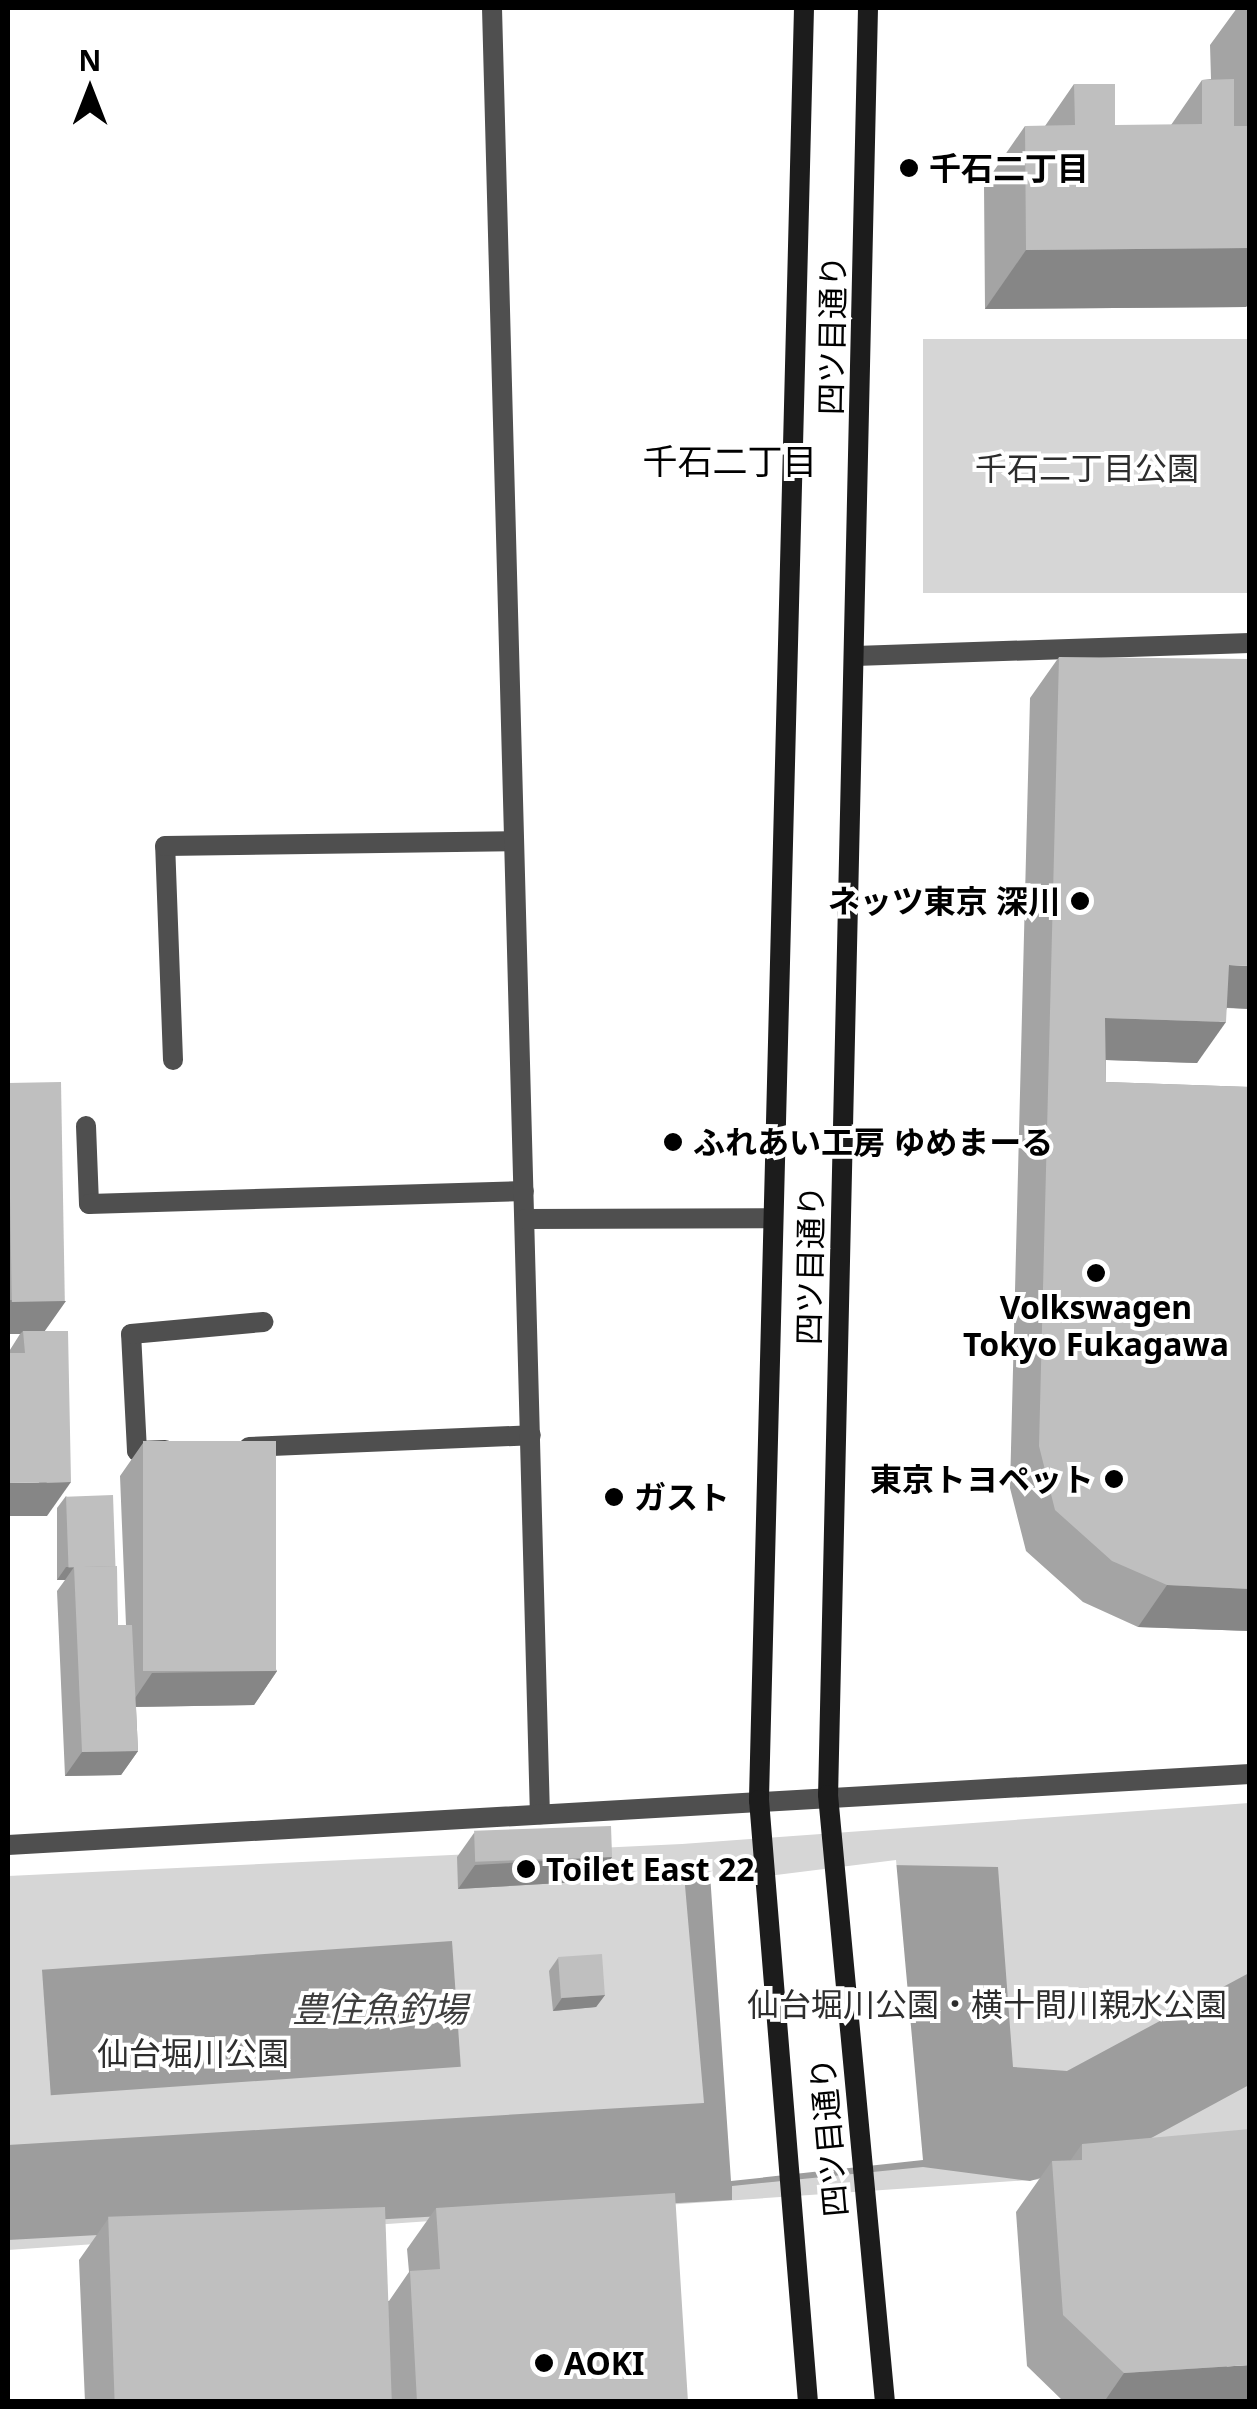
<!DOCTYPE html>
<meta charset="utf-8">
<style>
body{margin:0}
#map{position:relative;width:1257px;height:2409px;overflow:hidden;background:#fff;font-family:"Noto Sans","Noto Sans JP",sans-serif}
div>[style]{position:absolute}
.green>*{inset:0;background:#d6d6d6;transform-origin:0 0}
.water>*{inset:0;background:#9d9d9d;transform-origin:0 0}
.pier>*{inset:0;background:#fff}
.service>*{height:20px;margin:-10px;padding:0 10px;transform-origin:10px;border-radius:10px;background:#4f4f4f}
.minor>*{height:20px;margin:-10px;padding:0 10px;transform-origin:10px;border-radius:10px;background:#4f4f4f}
.tertiary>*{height:20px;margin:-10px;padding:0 10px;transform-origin:10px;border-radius:10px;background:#4f4f4f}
.secondary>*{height:20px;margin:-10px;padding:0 10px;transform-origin:10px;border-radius:10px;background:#1c1c1c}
.wall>*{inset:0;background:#a4a4a4}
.shaded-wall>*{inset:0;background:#868686}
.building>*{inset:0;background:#bfbfbf;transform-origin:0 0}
.dots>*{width:28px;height:28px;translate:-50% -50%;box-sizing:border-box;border:5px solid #fff;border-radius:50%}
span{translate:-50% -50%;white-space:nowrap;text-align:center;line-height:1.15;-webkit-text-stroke:8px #fff;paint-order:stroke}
.poi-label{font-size:32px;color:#000;font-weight:700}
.left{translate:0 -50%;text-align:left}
.right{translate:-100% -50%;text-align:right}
.street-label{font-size:32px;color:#000}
.park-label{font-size:32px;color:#2d2d2d}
.neighbourhood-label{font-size:35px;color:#000}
.water-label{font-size:35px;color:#3e3e3e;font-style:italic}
.frame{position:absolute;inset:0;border:10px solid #000;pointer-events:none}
.north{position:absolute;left:40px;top:40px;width:100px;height:100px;-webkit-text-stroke:8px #fff;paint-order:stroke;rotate:0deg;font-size:28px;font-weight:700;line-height:40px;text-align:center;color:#000}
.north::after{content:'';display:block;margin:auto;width:35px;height:45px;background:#000;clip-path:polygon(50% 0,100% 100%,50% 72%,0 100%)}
</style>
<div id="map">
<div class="green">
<i style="left:1249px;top:339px;width:254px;height:326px;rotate:90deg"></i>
<i style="clip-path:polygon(1249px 1803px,1249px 2165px,8px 2250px,8px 1876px,682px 1844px)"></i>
</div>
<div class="water">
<i style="clip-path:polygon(891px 1865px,998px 1867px,1013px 2067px,1067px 2071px,1249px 1973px,1249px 2085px,1118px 2156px,1030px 2181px,923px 2167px,732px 2186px,732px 2200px,8px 2240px,8px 2145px,704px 2103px,684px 1874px,700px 1872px,718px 1888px)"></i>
<i style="left:452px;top:1941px;width:126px;height:411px;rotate:86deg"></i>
</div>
<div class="pier">
<i style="clip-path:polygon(896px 1860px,923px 2160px,731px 2181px,710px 1874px,720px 1882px)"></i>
</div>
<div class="service">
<i style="left:173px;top:1060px;width:214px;rotate:-92.1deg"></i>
<i style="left:165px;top:846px;width:345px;rotate:-0.8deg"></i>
<i style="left:86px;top:1126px;width:78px;rotate:87.8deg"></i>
<i style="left:89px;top:1204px;width:435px;rotate:-1.7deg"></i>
<i style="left:249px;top:1447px;width:282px;rotate:-2.4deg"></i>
<i style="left:165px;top:1450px;width:28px;rotate:178deg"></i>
<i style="left:137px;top:1451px;width:117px;rotate:-92.9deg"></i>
<i style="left:131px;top:1334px;width:133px;rotate:-5.2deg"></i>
</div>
<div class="minor">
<i style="left:492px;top:8px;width:1807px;rotate:88.48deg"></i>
<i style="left:855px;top:656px;width:395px;rotate:-1.9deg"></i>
<i style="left:525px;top:1219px;width:243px;rotate:-0.2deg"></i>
</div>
<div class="tertiary">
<i style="left:8px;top:1845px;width:1244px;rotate:-3.27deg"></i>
</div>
<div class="secondary">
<i style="left:804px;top:8px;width:1793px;rotate:91.44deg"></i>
<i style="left:759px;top:1800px;width:604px;rotate:85.35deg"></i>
<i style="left:868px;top:8px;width:1787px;rotate:91.28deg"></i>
<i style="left:828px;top:1795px;width:610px;rotate:84.64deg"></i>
</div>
<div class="wall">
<i style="clip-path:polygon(1237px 8px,1250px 8px,1250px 302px,1246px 307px,985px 309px,984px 185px,1025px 126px,1045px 126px,1074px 84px,1115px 125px,1171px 125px,1202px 80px,1211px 79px,1210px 45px)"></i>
<i style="clip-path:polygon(1059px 657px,1250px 1009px,1227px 1008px,1197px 1063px,1106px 1060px,1106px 1082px,1250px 1087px,1250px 1631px,1138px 1627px,1083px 1602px,1026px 1551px,1010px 1488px,1030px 698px)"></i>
<i style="clip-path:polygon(8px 1083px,45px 1331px,47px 1516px,8px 1353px,20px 1334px,8px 1334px)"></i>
<i style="clip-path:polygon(143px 1443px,277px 1671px,254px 1705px,136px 1707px,138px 1751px,121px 1775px,65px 1776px,57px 1591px,65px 1580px,57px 1580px,57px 1508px,66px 1496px,115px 1566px,118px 1625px,126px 1625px,120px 1476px)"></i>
<i style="clip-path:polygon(474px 1833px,612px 1857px,595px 1881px,458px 1889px,457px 1857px)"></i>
<i style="clip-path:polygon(558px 1958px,605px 1995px,596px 2007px,553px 2011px,549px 1971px)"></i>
<i style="clip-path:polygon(1082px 2144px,1250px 2402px,1064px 2402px,1027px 2366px,1016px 2212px,1052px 2161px,1070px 2161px)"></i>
<i style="clip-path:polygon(436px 2208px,688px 2402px,85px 2402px,79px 2260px,108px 2219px,389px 2301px,409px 2272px,407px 2249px)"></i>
</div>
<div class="shaded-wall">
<i style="clip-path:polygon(1250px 248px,1250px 302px,1246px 307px,985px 309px,1026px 250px)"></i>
<i style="clip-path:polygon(1229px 965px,1250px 966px,1250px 1009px,1200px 1006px)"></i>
<i style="clip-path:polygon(1105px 1018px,1226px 1022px,1197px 1063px,1076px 1059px)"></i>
<i style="clip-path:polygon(8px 1300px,66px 1301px,42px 1335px,23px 1331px,20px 1334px,8px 1334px)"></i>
<i style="clip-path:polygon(71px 1482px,47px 1516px,8px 1516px,8px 1483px)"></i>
<i style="clip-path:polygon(66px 1567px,74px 1567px,65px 1580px,57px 1580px)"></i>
<i style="clip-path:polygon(1167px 1585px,1250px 1589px,1250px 1631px,1138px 1627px)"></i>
<i style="clip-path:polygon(277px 1671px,254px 1705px,129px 1707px,152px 1673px)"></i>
<i style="clip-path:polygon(138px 1751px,121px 1775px,65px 1776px,82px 1752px)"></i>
<i style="clip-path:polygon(612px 1857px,595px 1881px,458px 1889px,475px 1865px)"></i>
<i style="clip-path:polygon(605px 1995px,596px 2007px,553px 2011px,562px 1998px)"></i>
<i style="clip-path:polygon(1250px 2365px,1250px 2402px,1104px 2402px,1124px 2373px)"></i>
</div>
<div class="building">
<i style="clip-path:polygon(1234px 79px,1234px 126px,1250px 126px,1250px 248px,1026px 250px,1025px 126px,1075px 125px,1074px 84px,1115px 84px,1115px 125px,1202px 124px,1202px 80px)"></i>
<i style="clip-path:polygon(1059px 657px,1250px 659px,1250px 966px,1229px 965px,1226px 1022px,1105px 1018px,1106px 1082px,1250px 1087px,1250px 1589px,1167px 1585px,1112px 1561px,1055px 1510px,1039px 1446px)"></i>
<i style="left:61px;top:1082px;width:219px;height:53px;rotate:89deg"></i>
<i style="clip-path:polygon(23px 1331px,68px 1331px,71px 1482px,8px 1483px,8px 1353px,25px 1353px)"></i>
<i style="left:276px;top:1441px;width:230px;height:133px;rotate:90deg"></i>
<i style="left:113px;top:1495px;width:71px;height:47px;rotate:88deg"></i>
<i style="clip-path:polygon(117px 1566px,118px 1625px,132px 1625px,138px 1751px,82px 1752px,74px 1567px)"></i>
<i style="left:611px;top:1826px;width:31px;height:137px;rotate:88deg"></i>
<i style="left:602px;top:1954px;width:41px;height:44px;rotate:86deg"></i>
<i style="clip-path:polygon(1250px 2129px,1250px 2365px,1124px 2373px,1063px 2315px,1052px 2161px,1082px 2160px,1082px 2144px)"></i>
<i style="clip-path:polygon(675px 2193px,688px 2402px,417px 2402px,410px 2271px,440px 2269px,436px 2208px)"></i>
<i style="left:385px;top:2207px;width:195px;height:277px;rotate:88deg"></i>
</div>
<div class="dots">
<i style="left:909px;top:168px;background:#000"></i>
<i style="left:1080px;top:901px;background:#000"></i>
<i style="left:673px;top:1142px;background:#000"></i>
<i style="left:1096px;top:1273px;background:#000"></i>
<i style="left:1114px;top:1479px;background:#000"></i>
<i style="left:614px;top:1497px;background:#000"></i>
<i style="left:526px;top:1869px;background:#000"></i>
<i style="left:544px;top:2363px;background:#000"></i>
</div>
<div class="poi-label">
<span class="left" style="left:929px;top:168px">千石二丁目</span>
<span class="right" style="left:1060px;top:901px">ネッツ東京 深川</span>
<span class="left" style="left:693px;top:1142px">ふれあい工房 ゆめまーる</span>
<span style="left:1096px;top:1326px">Volkswagen<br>Tokyo Fukagawa</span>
<span class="right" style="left:1094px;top:1479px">東京トヨペット</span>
<span class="left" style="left:634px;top:1497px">ガスト</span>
<span class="left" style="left:546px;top:1869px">Toilet East 22</span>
<span class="left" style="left:564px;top:2363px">AOKI</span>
</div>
<div class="street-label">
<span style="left:832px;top:335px;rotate:-89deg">四ツ目通り</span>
<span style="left:810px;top:1265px;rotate:-89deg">四ツ目通り</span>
<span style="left:829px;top:2137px;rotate:-95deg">四ツ目通り</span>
</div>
<div class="park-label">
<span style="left:1087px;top:468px">千石二丁目公園</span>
<span style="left:987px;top:2004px">仙台堀川公園・横十間川親水公園</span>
<span style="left:193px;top:2053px">仙台堀川公園</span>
</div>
<div class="neighbourhood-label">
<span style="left:730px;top:461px">千石二丁目</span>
</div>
<div class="water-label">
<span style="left:380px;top:2009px">豊住魚釣場</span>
</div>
<div class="frame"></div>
<div class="north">N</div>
</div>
